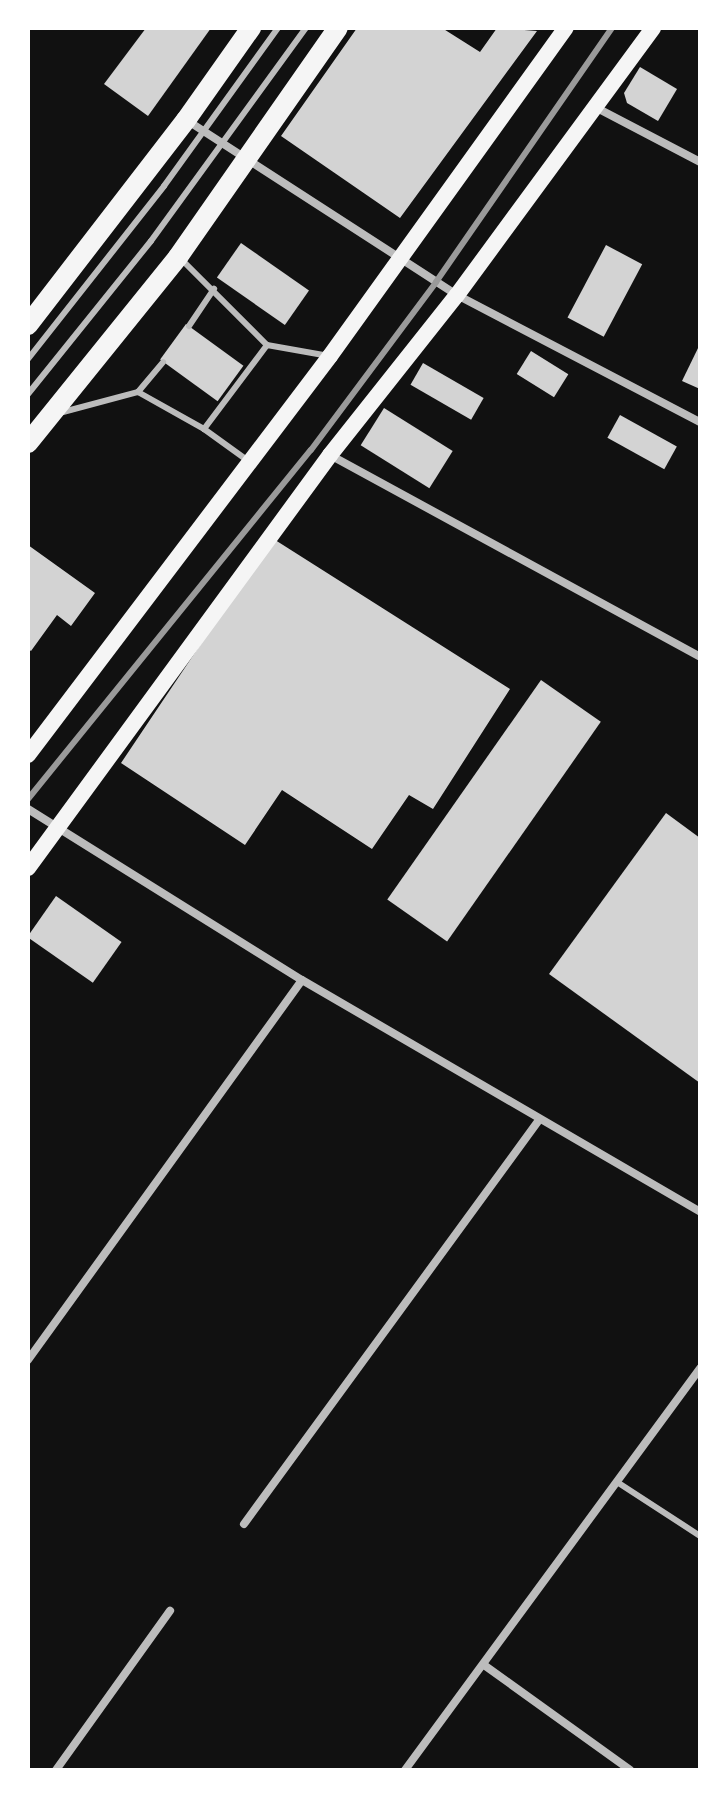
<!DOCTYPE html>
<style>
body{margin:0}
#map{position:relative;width:728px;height:1798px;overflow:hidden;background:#111;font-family:Ubuntu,sans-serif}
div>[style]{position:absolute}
.building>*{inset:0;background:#d3d3d3;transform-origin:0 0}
.service>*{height:6px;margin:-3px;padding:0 3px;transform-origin:3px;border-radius:3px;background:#bcbcbc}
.minor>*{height:8px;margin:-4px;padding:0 4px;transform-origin:4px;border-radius:4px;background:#bcbcbc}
.secondary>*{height:16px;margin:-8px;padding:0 8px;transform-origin:8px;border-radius:8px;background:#f5f5f5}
.primary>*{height:20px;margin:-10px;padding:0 10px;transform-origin:10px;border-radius:10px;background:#f5f5f5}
.rail>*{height:6px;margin:-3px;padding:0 3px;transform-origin:3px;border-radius:3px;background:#9a9a9a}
span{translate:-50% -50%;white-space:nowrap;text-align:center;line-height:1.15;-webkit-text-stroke:8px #fff;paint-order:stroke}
.frame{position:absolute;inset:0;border:30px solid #fff;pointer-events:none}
</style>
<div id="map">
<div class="building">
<i style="clip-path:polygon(146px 28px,211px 28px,148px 116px,104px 84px)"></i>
<i style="clip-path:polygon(357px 28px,442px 28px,480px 52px,497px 28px,537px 31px,400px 218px,281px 136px)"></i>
<i style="clip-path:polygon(640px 67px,677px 89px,658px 121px,627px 103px,624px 93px)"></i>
<i style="left:241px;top:243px;width:83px;height:42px;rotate:35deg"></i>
<i style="left:606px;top:245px;width:41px;height:82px;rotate:28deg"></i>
<i style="left:186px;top:324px;width:71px;height:44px;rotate:36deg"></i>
<i style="clip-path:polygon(700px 344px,700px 389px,682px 381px)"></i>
<i style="left:531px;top:351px;width:44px;height:27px;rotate:32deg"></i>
<i style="left:423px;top:363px;width:70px;height:25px;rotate:30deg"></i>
<i style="left:384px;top:408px;width:81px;height:44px;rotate:32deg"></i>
<i style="left:620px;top:415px;width:65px;height:26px;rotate:29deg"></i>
<i style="clip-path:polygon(272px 538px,510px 689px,433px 809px,409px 795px,372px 849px,282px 790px,245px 845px,121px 763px)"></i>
<i style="clip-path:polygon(28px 545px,95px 593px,71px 626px,57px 615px,31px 651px,28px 649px)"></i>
<i style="left:541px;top:680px;width:73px;height:268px;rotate:35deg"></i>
<i style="clip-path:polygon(666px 813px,700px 838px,700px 1083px,549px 974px)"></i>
<i style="left:56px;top:896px;width:80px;height:50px;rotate:35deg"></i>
</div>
<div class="service">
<i style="left:181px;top:259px;width:122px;rotate:45deg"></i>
<i style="left:267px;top:345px;width:63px;rotate:10.1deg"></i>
<i style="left:189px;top:326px;width:45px;rotate:-56deg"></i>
<i style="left:28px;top:359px;width:220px;rotate:-51.8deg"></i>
<i style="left:164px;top:186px;width:195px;rotate:-54.2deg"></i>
<i style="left:138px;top:392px;width:76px;rotate:29.3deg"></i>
<i style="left:204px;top:429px;width:53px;rotate:35.8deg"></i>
<i style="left:28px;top:394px;width:196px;rotate:-51.2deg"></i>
<i style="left:151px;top:241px;width:263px;rotate:-54deg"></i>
<i style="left:63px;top:412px;width:78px;rotate:-14.9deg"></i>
<i style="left:138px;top:392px;width:39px;rotate:-50deg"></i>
<i style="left:204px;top:429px;width:105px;rotate:-53.1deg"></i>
<i style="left:617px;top:1482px;width:99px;rotate:33deg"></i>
</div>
<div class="minor">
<i style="left:595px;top:107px;width:119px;rotate:27.6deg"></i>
<i style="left:188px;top:121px;width:320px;rotate:32.9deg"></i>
<i style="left:457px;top:295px;width:274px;rotate:27.6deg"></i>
<i style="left:330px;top:455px;width:422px;rotate:28.6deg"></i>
<i style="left:28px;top:809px;width:323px;rotate:32deg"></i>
<i style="left:302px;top:980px;width:461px;rotate:30.2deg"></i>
<i style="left:28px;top:1360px;width:468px;rotate:-54.2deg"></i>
<i style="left:244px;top:1524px;width:500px;rotate:-53.86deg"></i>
<i style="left:484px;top:1665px;width:180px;rotate:35.7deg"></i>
<i style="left:56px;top:1770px;width:196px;rotate:-54.4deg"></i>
<i style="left:405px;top:1770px;width:499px;rotate:-53.7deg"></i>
</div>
<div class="secondary">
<i style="left:28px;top:755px;width:500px;rotate:-52.88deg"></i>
<i style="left:330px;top:356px;width:404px;rotate:-54.3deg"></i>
<i style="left:28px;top:868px;width:512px;rotate:-53.82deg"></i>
<i style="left:330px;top:455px;width:204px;rotate:-51.6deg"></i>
<i style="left:457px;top:295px;width:331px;rotate:-53.7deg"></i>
</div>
<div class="primary">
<i style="left:28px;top:325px;width:259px;rotate:-52.4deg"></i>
<i style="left:186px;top:120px;width:113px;rotate:-54.8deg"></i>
<i style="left:28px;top:443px;width:239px;rotate:-51.1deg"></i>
<i style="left:178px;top:257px;width:279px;rotate:-55.1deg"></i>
</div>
<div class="rail">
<i style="left:28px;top:799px;width:449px;rotate:-51deg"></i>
<i style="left:311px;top:450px;width:209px;rotate:-53.3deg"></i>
<i style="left:436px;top:282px;width:309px;rotate:-55.3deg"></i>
</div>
<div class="frame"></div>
</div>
